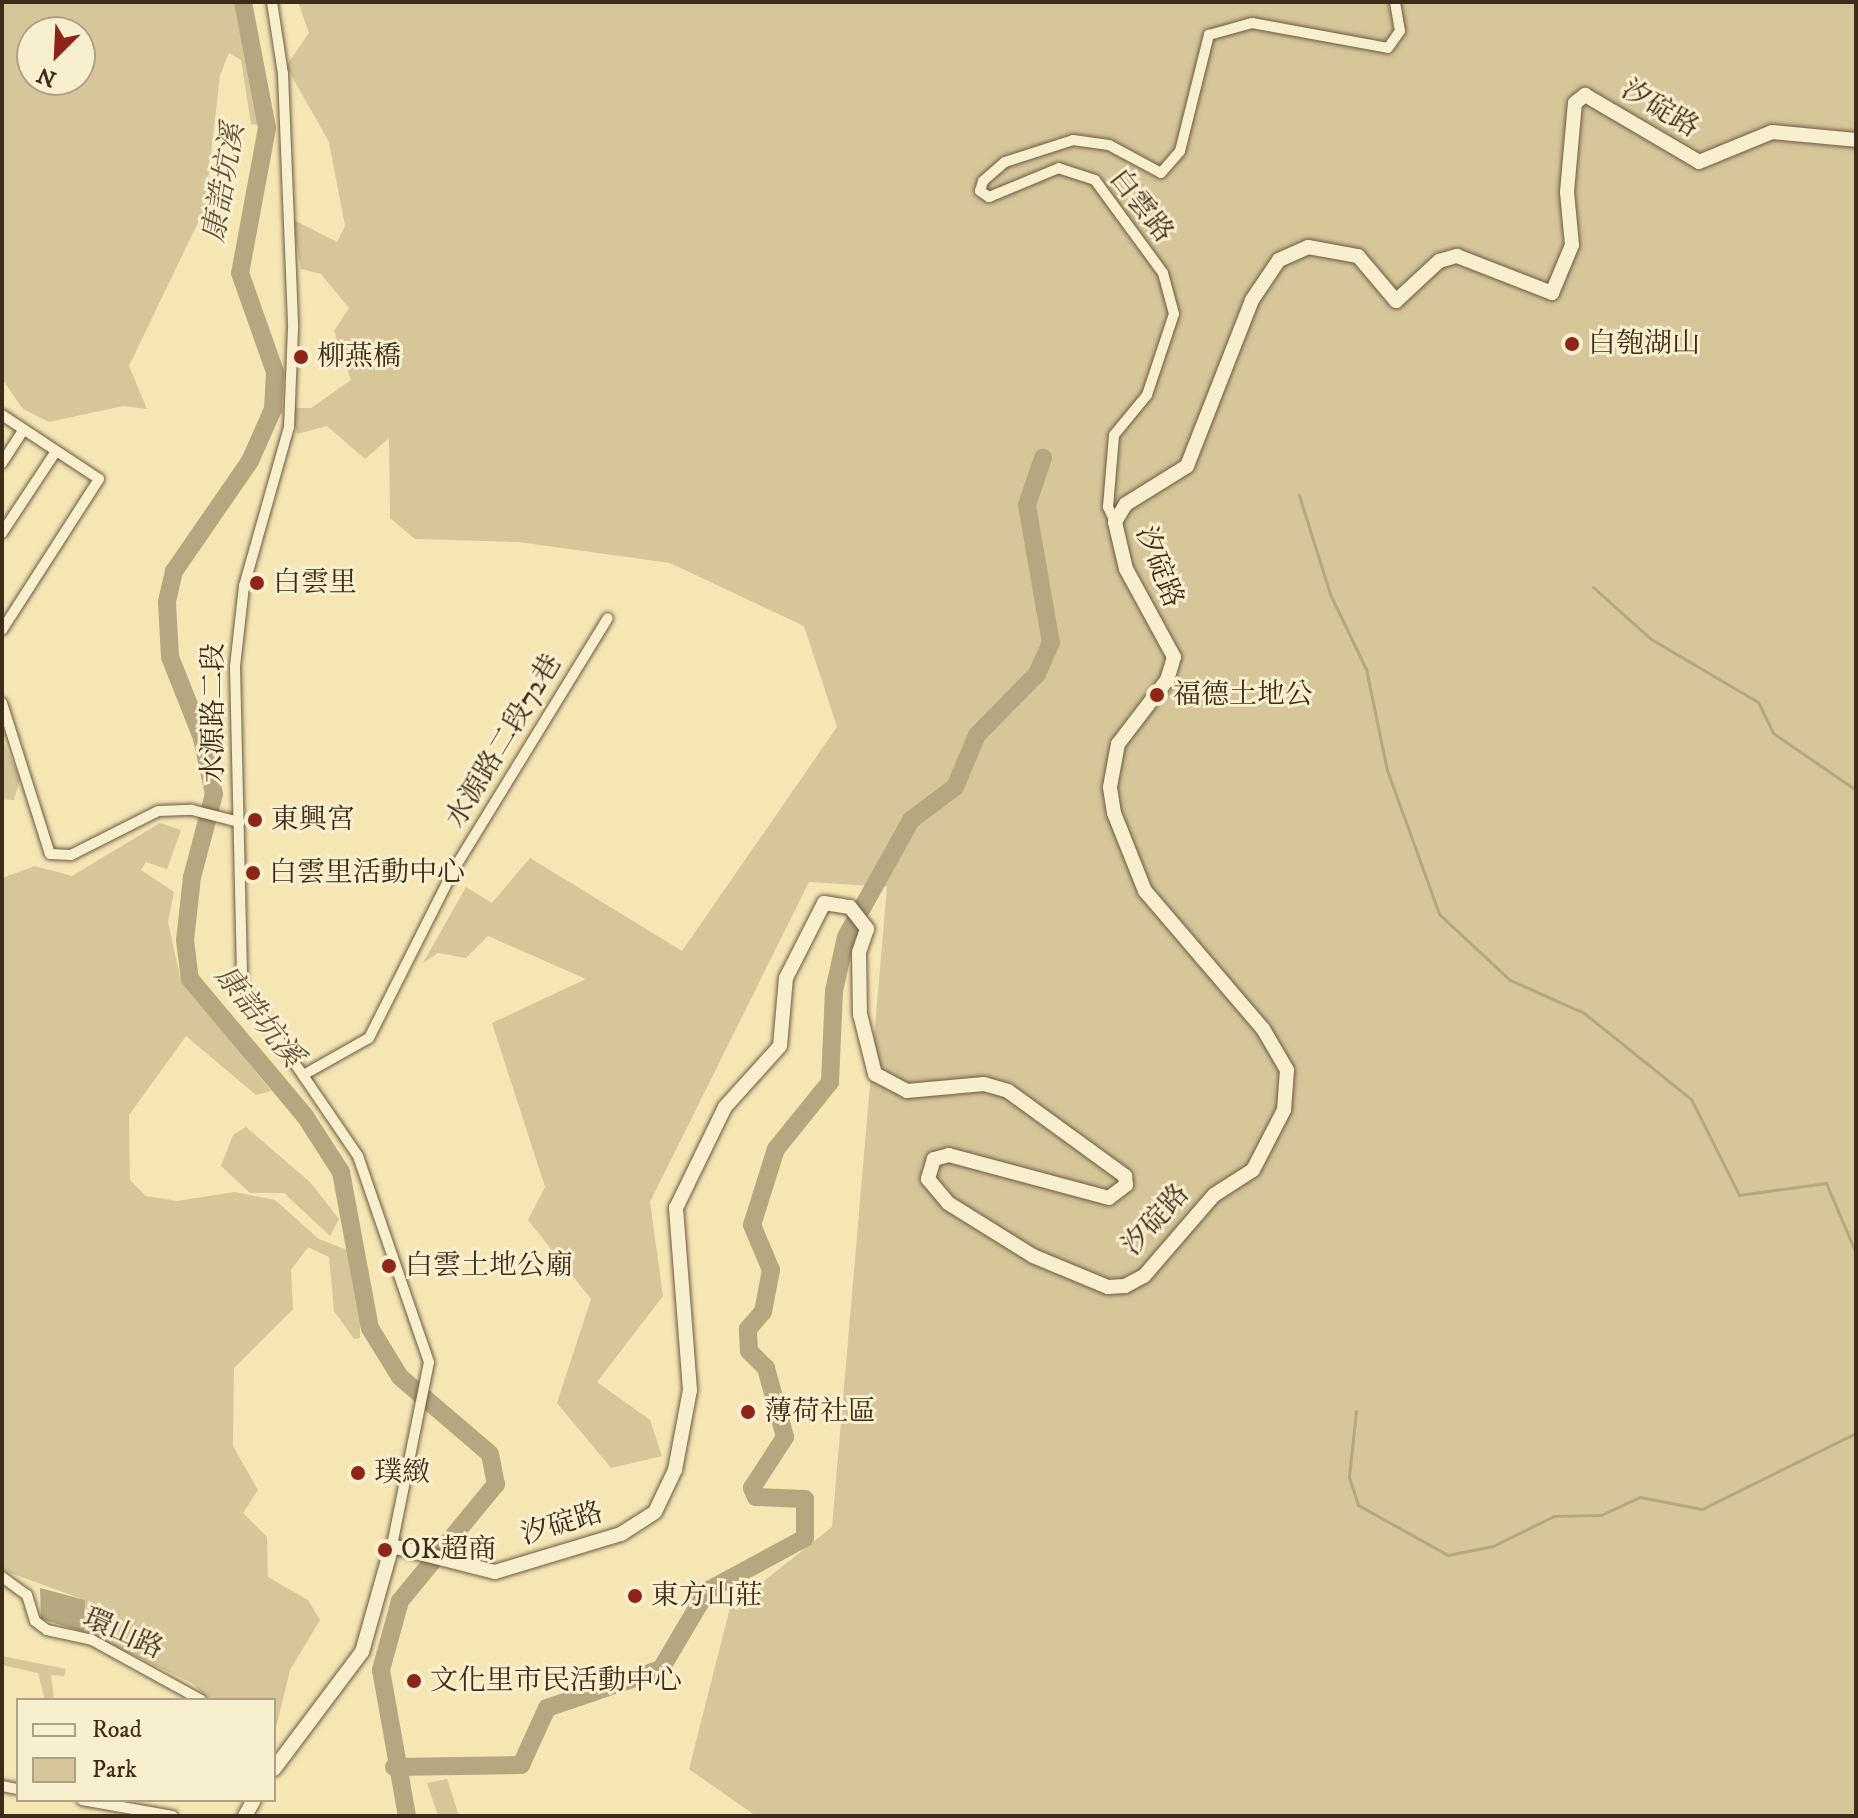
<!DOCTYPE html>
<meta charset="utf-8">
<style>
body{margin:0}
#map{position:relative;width:1858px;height:1818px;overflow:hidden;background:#f5e6b4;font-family:"IM FELL DW Pica","Noto Serif TC",serif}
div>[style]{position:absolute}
.green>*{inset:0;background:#d6c69a}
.water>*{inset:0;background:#b7a780}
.stream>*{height:3px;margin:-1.5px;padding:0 1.5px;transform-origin:1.5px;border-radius:1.5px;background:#b7a780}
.river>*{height:18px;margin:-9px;padding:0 9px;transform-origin:9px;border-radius:9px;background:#b7a780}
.roads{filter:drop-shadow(0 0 2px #6c5a40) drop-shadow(0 0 2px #6c5a40)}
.street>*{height:10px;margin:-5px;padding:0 5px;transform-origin:5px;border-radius:5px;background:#f8efce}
.secondary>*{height:14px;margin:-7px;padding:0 7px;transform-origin:7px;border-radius:7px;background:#f8efce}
.dots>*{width:22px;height:22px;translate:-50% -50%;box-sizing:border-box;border:4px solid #f8efce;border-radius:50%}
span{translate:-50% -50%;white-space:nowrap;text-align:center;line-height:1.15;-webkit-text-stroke:6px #f8efce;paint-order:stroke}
.street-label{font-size:28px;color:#3e2c1a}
.poi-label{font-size:28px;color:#3e2c1a}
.left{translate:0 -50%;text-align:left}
.water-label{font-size:30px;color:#625139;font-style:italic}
.frame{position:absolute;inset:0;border:4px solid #3e2c1a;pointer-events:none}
.legend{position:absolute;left:16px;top:1698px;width:260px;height:104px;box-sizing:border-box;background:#f8efce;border:2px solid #aea186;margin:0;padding:10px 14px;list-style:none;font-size:24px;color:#3e2c1a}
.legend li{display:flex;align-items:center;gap:16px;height:40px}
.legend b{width:40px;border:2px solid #aea186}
.north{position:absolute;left:16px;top:16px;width:80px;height:80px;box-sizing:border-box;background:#f8efce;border:2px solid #aea186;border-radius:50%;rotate:204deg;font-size:22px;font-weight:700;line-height:32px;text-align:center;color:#3e2c1a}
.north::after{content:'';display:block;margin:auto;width:28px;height:36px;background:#8f2418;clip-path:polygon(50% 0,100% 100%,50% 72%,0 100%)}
</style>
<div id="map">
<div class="green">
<i style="clip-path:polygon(evenodd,2px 2px,234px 2px,240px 14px,256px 59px,263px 125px,251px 124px,241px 60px,229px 53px,220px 75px,205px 208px,129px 366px,147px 409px,123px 406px,49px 422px,23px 409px,2px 379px,2px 2px,80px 32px,80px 80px,32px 80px,32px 32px,80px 32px)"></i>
<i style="clip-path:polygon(298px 2px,1856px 2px,1856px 1816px,756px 1816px,689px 1769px,730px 1608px,832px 1527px,887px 887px,809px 882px,650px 1202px,663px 1296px,597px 1382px,650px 1420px,662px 1456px,611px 1468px,557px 1403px,591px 1299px,528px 1220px,545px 1187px,492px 1023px,586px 979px,488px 936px,466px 958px,438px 953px,423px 963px,466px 887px,492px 903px,530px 858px,682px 951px,837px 727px,804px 626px,670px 563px,519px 542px,415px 539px,390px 518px,389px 438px,365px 459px,327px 426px,297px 434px,292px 408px,311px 408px,351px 380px,334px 331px,349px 308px,321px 274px,301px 269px,292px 219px,337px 242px,345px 226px,329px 142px,286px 66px,309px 33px)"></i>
<i style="clip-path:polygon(2px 738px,20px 779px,14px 800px,2px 799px)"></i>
<i style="clip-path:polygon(160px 823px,181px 830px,167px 869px,146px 862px,141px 870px,174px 892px,168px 922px,180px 977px,271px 1091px,256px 1095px,186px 1036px,129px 1115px,130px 1180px,146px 1196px,177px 1201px,235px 1192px,275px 1200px,319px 1239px,347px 1250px,360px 1316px,360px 1338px,354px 1339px,334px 1311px,329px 1257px,308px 1247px,291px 1270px,293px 1309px,234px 1368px,233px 1446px,258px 1490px,243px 1513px,267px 1537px,268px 1577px,308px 1600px,320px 1620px,290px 1670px,274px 1736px,274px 1700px,209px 1700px,192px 1683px,84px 1632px,85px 1600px,2px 1570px,2px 878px,35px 866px,72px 876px)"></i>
<i style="clip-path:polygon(246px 1127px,310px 1182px,339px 1219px,330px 1236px,284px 1193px,250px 1193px,221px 1166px,233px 1135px)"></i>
<i style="clip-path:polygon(2px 1656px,66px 1669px,64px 1676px,51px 1675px,54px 1700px,45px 1700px,38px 1673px,2px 1665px)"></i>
<i style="clip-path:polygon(447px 1779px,459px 1816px,438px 1816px,427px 1783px)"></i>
</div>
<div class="water">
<i style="clip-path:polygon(40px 1588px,85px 1600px,84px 1632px,41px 1619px)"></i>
</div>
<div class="stream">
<i style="left:1299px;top:495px;width:104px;rotate:72.6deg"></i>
<i style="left:1330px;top:594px;width:83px;rotate:64.4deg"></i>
<i style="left:1366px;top:669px;width:103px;rotate:78.3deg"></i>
<i style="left:1387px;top:770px;width:153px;rotate:70.1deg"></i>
<i style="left:1439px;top:914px;width:97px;rotate:42.9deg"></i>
<i style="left:1510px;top:980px;width:81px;rotate:24deg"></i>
<i style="left:1584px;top:1013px;width:137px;rotate:38.8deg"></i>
<i style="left:1691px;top:1099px;width:107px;rotate:63.4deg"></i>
<i style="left:1739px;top:1195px;width:88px;rotate:-7.9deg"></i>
<i style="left:1826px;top:1183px;width:76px;rotate:66.8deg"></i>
<i style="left:1593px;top:587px;width:78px;rotate:41.9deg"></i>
<i style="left:1651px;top:639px;width:124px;rotate:30.5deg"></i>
<i style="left:1758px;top:702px;width:34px;rotate:64deg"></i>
<i style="left:1773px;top:733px;width:101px;rotate:34.5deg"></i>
<i style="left:1356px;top:1411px;width:66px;rotate:96.1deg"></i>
<i style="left:1349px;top:1477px;width:29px;rotate:72deg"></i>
<i style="left:1358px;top:1505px;width:103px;rotate:29.1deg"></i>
<i style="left:1448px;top:1555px;width:46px;rotate:-11.3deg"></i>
<i style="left:1493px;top:1546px;width:68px;rotate:-26.2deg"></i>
<i style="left:1554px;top:1516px;width:47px;rotate:-1.2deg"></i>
<i style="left:1601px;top:1515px;width:43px;rotate:-24.8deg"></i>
<i style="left:1640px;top:1497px;width:63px;rotate:11deg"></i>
<i style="left:1702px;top:1509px;width:172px;rotate:-26.3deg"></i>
</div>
<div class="river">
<i style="left:243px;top:2px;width:128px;rotate:79.2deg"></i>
<i style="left:267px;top:128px;width:147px;rotate:100.5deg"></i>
<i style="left:240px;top:273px;width:105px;rotate:70.5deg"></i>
<i style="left:275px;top:372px;width:37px;rotate:93deg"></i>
<i style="left:273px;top:409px;width:57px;rotate:113.9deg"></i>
<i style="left:250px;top:461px;width:134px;rotate:124.6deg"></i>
<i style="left:174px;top:571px;width:32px;rotate:103deg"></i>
<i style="left:167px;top:602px;width:55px;rotate:86.9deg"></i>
<i style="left:170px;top:657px;width:87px;rotate:68.4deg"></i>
<i style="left:202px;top:738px;width:57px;rotate:77.9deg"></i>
<i style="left:214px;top:794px;width:86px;rotate:104.8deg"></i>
<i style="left:192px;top:877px;width:63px;rotate:96.3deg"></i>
<i style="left:185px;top:940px;width:39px;rotate:83deg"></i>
<i style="left:190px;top:979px;width:179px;rotate:50deg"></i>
<i style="left:305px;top:1116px;width:67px;rotate:57.3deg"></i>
<i style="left:341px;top:1172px;width:159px;rotate:79.5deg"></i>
<i style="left:370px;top:1328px;width:57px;rotate:58.5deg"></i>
<i style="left:400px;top:1377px;width:118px;rotate:40.5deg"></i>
<i style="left:490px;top:1454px;width:31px;rotate:79deg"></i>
<i style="left:496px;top:1484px;width:151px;rotate:129.4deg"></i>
<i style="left:400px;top:1601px;width:72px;rotate:105.4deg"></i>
<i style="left:381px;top:1670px;width:148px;rotate:79.9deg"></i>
<i style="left:394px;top:1767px;width:127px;rotate:-0.9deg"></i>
<i style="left:521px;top:1765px;width:63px;rotate:-65.5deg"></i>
<i style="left:547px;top:1708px;width:120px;rotate:-18.9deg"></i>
<i style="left:661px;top:1669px;width:91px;rotate:-59.5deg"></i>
<i style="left:707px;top:1591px;width:111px;rotate:-28.4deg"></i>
<i style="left:805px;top:1538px;width:39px;rotate:-90deg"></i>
<i style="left:805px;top:1499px;width:49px;rotate:-177.7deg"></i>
<i style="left:756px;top:1497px;width:10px;rotate:-114deg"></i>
<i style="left:752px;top:1488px;width:61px;rotate:-57.1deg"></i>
<i style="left:785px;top:1437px;width:72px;rotate:-105.4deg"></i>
<i style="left:766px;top:1368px;width:24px;rotate:-135deg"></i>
<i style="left:749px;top:1351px;width:22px;rotate:-93deg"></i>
<i style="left:748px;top:1329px;width:23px;rotate:-49deg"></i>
<i style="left:763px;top:1312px;width:43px;rotate:-79.2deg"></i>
<i style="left:771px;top:1270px;width:49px;rotate:-112.9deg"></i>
<i style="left:752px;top:1225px;width:80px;rotate:-72.5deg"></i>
<i style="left:776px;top:1149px;width:86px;rotate:-51.1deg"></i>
<i style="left:830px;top:1082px;width:91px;rotate:-87.5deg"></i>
<i style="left:834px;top:991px;width:55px;rotate:-77.5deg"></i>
<i style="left:846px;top:937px;width:134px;rotate:-60.9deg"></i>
<i style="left:911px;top:820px;width:55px;rotate:-36.9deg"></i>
<i style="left:955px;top:787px;width:56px;rotate:-67.1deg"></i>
<i style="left:977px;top:735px;width:86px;rotate:-45.5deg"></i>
<i style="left:1037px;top:674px;width:34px;rotate:-66deg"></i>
<i style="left:1051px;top:643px;width:140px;rotate:-99.9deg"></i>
<i style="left:1027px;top:505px;width:50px;rotate:-71.2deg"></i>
</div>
<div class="roads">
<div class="street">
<i style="left:272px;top:2px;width:73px;rotate:81.3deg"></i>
<i style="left:283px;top:74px;width:254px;rotate:87.7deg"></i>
<i style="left:293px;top:328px;width:99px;rotate:92.3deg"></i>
<i style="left:289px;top:427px;width:165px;rotate:105.8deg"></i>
<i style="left:244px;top:586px;width:81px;rotate:96.4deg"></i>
<i style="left:235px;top:666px;width:320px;rotate:88.7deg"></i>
<i style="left:242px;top:986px;width:206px;rotate:55.7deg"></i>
<i style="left:358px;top:1156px;width:218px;rotate:71deg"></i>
<i style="left:429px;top:1362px;width:188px;rotate:101.4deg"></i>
<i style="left:2px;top:415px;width:116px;rotate:33.4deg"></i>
<i style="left:99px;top:479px;width:179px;rotate:122.7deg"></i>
<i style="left:2px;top:463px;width:40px;rotate:-57.1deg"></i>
<i style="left:1115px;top:522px;width:17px;rotate:-115deg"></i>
<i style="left:1108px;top:507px;width:72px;rotate:-85.2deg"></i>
<i style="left:1114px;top:435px;width:52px;rotate:-50.5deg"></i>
<i style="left:1147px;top:395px;width:85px;rotate:-71.6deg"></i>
<i style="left:1174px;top:314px;width:42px;rotate:-105deg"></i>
<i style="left:1163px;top:273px;width:115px;rotate:-126.2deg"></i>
<i style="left:1095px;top:180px;width:38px;rotate:-162deg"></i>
<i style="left:1059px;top:168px;width:76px;rotate:157.5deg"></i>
<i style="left:989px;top:197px;width:11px;rotate:-146deg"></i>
<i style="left:980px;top:191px;width:10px;rotate:-73deg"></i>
<i style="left:983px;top:181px;width:29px;rotate:-41deg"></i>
<i style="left:1005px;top:162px;width:71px;rotate:-17.9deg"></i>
<i style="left:1073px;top:140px;width:36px;rotate:8deg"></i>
<i style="left:1109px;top:145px;width:59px;rotate:28.3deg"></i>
<i style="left:1161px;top:173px;width:29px;rotate:-49deg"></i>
<i style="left:1180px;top:151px;width:120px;rotate:-76deg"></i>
<i style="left:1209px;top:35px;width:45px;rotate:-15.6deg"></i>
<i style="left:1252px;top:23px;width:138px;rotate:10.4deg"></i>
<i style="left:1388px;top:48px;width:21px;rotate:-55deg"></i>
<i style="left:1400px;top:31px;width:29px;rotate:-100deg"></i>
<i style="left:2px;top:533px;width:98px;rotate:-56.6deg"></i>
<i style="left:2px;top:703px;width:158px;rotate:72.4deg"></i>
<i style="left:50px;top:854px;width:21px;rotate:3deg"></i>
<i style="left:71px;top:855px;width:97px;rotate:-26.8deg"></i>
<i style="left:158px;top:811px;width:34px;rotate:-2deg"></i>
<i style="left:192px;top:810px;width:49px;rotate:14.3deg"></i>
<i style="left:305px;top:1074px;width:73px;rotate:-29.4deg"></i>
<i style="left:369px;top:1038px;width:189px;rotate:-63.3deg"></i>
<i style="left:454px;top:869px;width:294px;rotate:-58.5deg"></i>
<i style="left:2px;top:1577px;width:31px;rotate:36deg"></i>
<i style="left:27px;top:1595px;width:27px;rotate:73deg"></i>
<i style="left:35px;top:1621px;width:15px;rotate:37deg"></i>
<i style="left:47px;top:1630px;width:46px;rotate:12.5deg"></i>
<i style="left:92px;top:1640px;width:124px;rotate:28.8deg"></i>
<i style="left:2px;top:1786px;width:16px;rotate:11deg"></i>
<i style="left:82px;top:1800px;width:92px;rotate:10deg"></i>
</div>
<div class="secondary">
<i style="left:274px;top:1769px;width:146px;rotate:-53.1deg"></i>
<i style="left:362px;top:1652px;width:110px;rotate:-74.2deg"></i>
<i style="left:392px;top:1546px;width:106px;rotate:14.2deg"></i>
<i style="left:495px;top:1572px;width:132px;rotate:-16.8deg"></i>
<i style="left:621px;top:1534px;width:40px;rotate:-32.9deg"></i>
<i style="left:655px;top:1512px;width:47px;rotate:-64.5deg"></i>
<i style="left:675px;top:1470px;width:81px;rotate:-79.4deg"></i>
<i style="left:690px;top:1390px;width:183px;rotate:-94.4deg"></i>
<i style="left:676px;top:1208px;width:112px;rotate:-64.1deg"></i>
<i style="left:725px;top:1107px;width:82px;rotate:-48deg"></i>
<i style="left:780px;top:1046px;width:68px;rotate:-85deg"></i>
<i style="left:786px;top:978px;width:84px;rotate:-63.1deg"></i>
<i style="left:824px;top:903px;width:26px;rotate:9deg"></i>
<i style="left:850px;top:907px;width:28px;rotate:52deg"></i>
<i style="left:867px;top:929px;width:24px;rotate:109deg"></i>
<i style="left:859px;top:952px;width:62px;rotate:89.1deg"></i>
<i style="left:860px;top:1014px;width:62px;rotate:76deg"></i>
<i style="left:875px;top:1074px;width:36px;rotate:28deg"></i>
<i style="left:907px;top:1091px;width:77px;rotate:-5.2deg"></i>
<i style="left:984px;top:1084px;width:25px;rotate:16deg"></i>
<i style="left:1008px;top:1091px;width:145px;rotate:36deg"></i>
<i style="left:1125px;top:1176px;width:9px;rotate:84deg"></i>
<i style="left:1126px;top:1185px;width:21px;rotate:143deg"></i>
<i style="left:1109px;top:1198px;width:166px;rotate:-165deg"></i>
<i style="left:949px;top:1155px;width:16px;rotate:165deg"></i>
<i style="left:934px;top:1159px;width:21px;rotate:107deg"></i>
<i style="left:928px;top:1179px;width:31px;rotate:50deg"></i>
<i style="left:948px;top:1203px;width:100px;rotate:31.9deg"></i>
<i style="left:1033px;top:1256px;width:81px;rotate:22.5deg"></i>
<i style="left:1108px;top:1287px;width:17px;rotate:-3deg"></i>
<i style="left:1125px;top:1286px;width:21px;rotate:-28deg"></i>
<i style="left:1144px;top:1276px;width:107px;rotate:-49.2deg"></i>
<i style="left:1214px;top:1195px;width:46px;rotate:-32.7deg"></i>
<i style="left:1253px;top:1170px;width:68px;rotate:-62.7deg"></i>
<i style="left:1284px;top:1110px;width:40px;rotate:-85.7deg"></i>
<i style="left:1287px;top:1070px;width:48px;rotate:-120.3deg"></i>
<i style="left:1263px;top:1029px;width:182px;rotate:-130.5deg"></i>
<i style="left:1145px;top:891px;width:84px;rotate:-111.7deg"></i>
<i style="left:1114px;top:813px;width:26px;rotate:-99deg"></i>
<i style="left:1110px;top:787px;width:44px;rotate:-79.5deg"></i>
<i style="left:1118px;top:744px;width:81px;rotate:-52.6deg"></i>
<i style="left:1167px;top:680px;width:24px;rotate:-73deg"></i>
<i style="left:1174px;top:657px;width:100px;rotate:-118.6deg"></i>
<i style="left:1126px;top:569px;width:48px;rotate:-103.2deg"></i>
<i style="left:1115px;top:522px;width:21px;rotate:-59deg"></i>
<i style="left:1126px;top:504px;width:72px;rotate:-31.9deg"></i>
<i style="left:1187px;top:466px;width:178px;rotate:-68.6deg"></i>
<i style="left:1252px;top:300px;width:48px;rotate:-56deg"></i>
<i style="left:1279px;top:260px;width:32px;rotate:-24deg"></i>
<i style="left:1308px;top:247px;width:51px;rotate:10.2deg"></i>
<i style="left:1358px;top:256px;width:59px;rotate:49.8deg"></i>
<i style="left:1396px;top:301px;width:59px;rotate:-42.9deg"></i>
<i style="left:1439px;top:261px;width:19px;rotate:-16deg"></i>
<i style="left:1457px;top:256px;width:102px;rotate:21.3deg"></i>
<i style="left:1552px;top:293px;width:52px;rotate:-67.4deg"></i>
<i style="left:1572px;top:245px;width:53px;rotate:-95.4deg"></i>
<i style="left:1567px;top:192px;width:89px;rotate:-84.9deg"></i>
<i style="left:1575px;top:103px;width:13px;rotate:-39deg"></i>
<i style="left:1585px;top:95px;width:132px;rotate:30.4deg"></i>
<i style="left:1699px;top:162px;width:79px;rotate:-22.3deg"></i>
<i style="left:1772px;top:132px;width:84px;rotate:5.4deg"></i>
<i style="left:245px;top:1816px;width:18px;rotate:-61deg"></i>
</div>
</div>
<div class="dots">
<i style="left:1572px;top:344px;background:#8f2418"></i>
<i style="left:301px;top:357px;background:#8f2418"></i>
<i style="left:257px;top:583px;background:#8f2418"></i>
<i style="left:1157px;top:695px;background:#8f2418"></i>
<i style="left:255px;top:820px;background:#8f2418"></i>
<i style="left:253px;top:873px;background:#8f2418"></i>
<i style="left:389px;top:1266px;background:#8f2418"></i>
<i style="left:748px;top:1412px;background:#8f2418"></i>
<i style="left:358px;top:1473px;background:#8f2418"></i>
<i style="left:385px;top:1550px;background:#8f2418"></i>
<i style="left:635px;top:1596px;background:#8f2418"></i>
<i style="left:414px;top:1681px;background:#8f2418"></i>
</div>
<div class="street-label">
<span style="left:1660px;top:109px;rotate:31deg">汐碇路</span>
<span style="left:1141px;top:206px;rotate:52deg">白雲路</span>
<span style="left:1159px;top:567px;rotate:69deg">汐碇路</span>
<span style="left:214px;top:713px;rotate:-90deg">水源路二段</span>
<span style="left:504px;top:741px;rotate:-59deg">水源路二段72巷</span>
<span style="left:1156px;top:1220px;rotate:-48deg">汐碇路</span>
<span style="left:562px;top:1524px;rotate:-17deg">汐碇路</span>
<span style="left:123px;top:1634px;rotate:24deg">環山路</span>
</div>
<div class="poi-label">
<span class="left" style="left:1588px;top:344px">白匏湖山</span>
<span class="left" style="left:317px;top:357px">柳燕橋</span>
<span class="left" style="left:273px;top:583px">白雲里</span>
<span class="left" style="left:1173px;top:695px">福德土地公</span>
<span class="left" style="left:271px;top:820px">東興宮</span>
<span class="left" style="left:269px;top:873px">白雲里活動中心</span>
<span class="left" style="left:405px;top:1266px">白雲土地公廟</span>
<span class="left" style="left:764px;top:1412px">薄荷社區</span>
<span class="left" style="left:374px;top:1473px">璞緻</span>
<span class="left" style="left:401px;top:1550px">OK超商</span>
<span class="left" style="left:651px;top:1596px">東方山莊</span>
<span class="left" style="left:430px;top:1681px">文化里市民活動中心</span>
</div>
<div class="water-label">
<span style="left:225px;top:183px;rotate:-80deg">康誥坑溪</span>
<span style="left:258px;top:1017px;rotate:51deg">康誥坑溪</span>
</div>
<div class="frame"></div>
<ul class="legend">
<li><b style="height:10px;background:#f8efce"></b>Road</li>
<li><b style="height:22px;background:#d6c69a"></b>Park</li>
</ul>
<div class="north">N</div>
</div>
